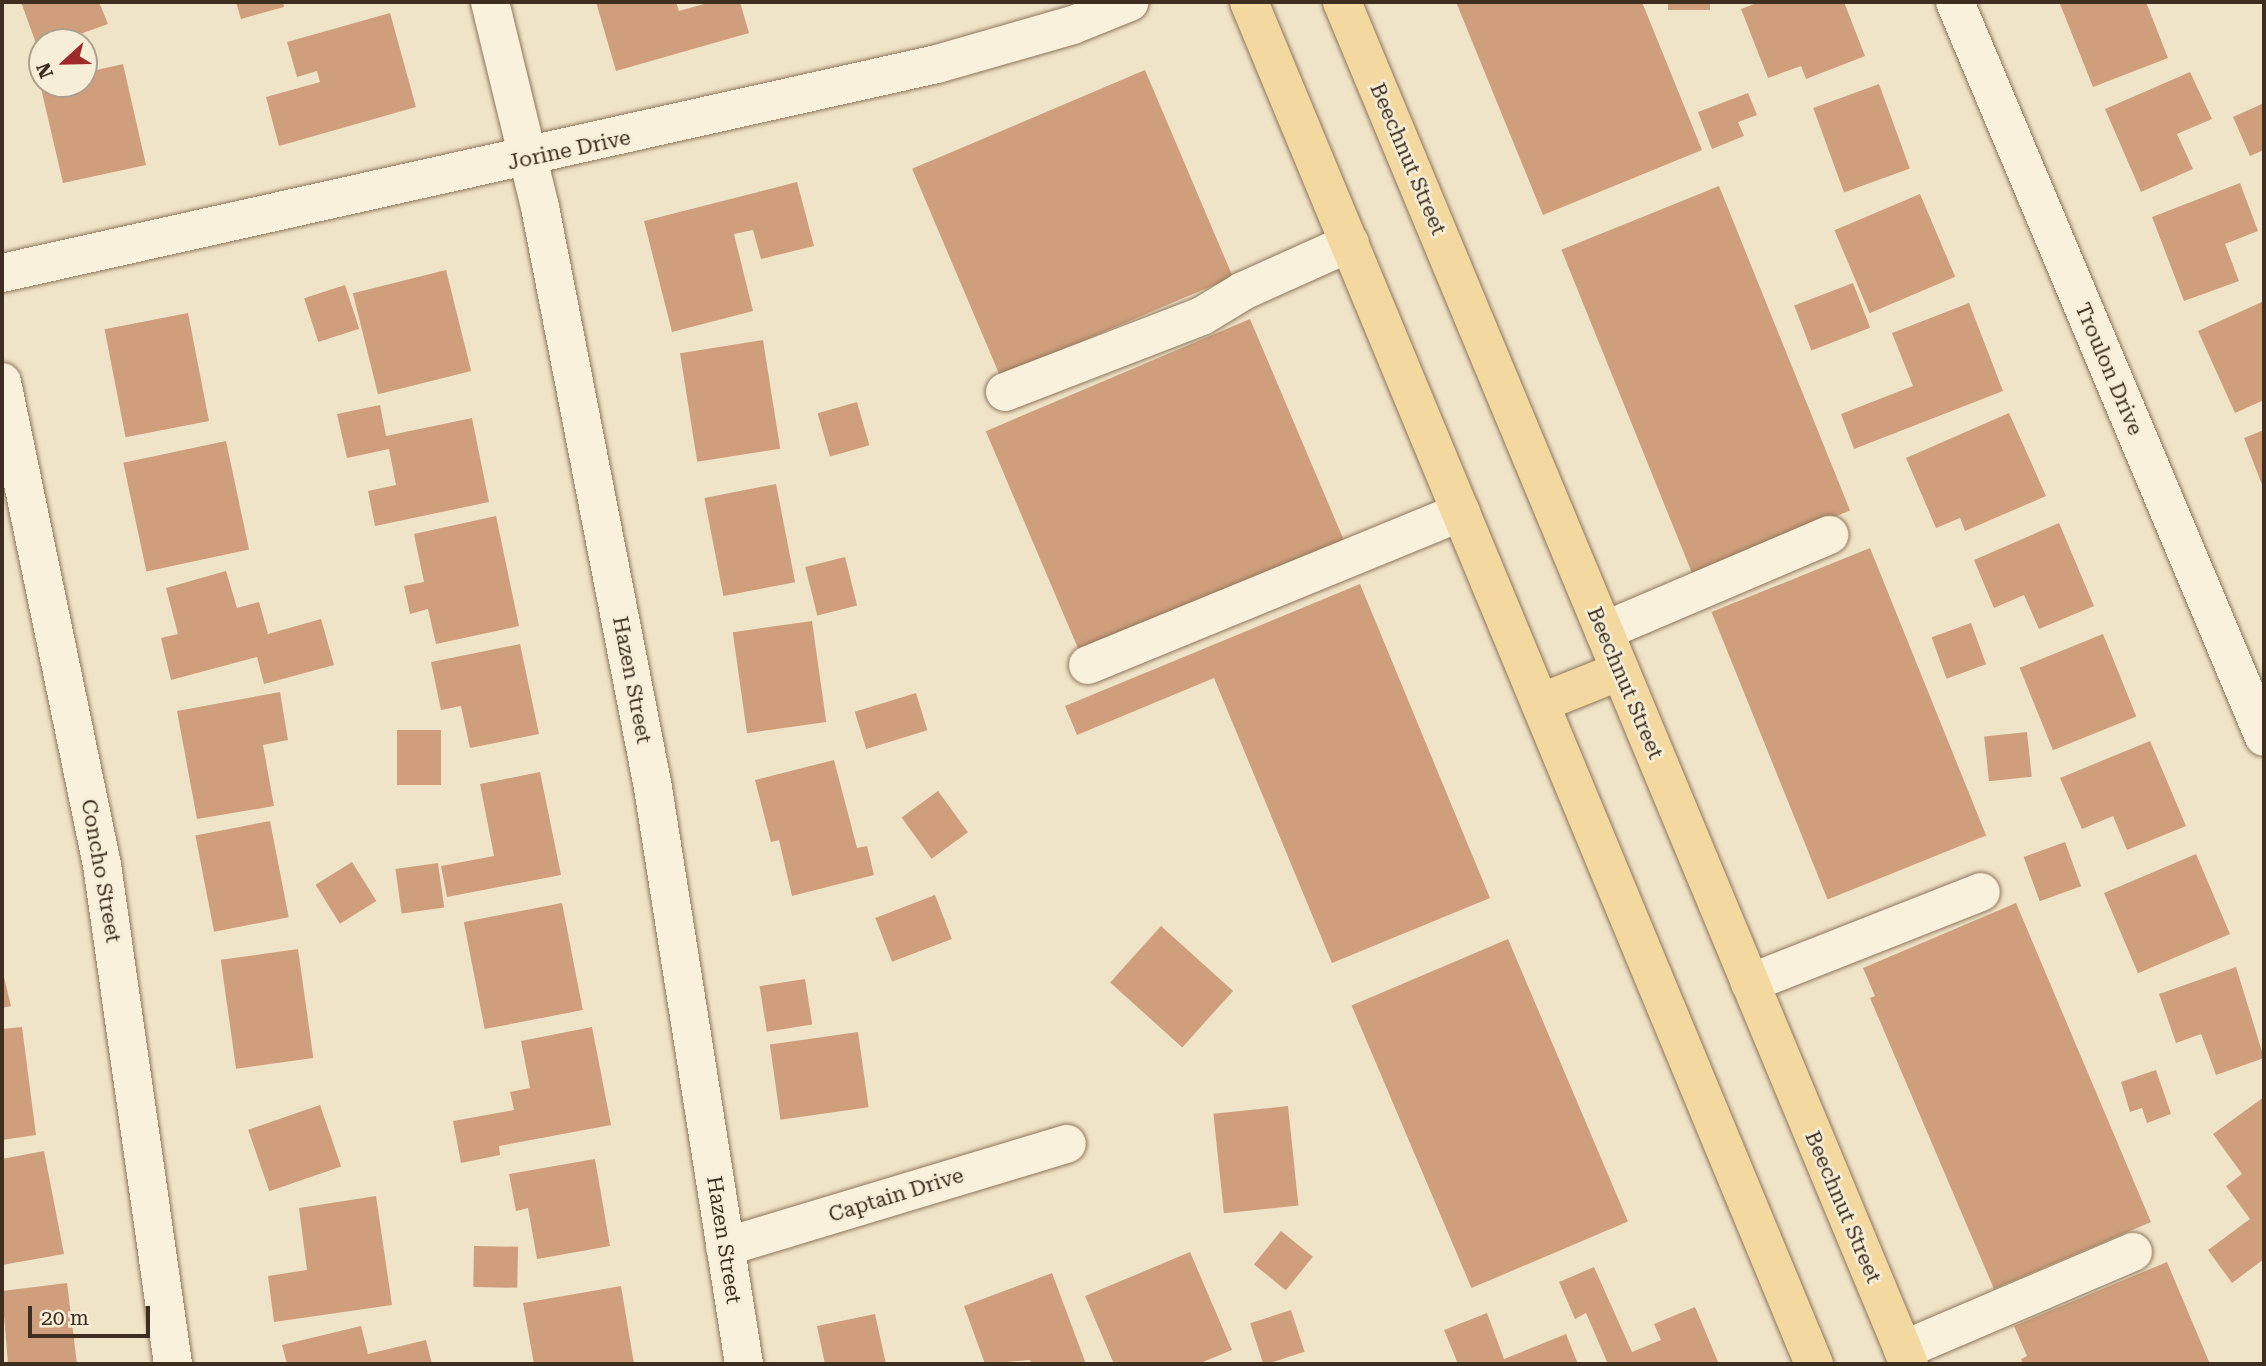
<!DOCTYPE html>
<style>
body{margin:0}
#map{position:relative;width:2266px;height:1366px;overflow:hidden;background:#f0e4c8;font-family:"Roboto Serif",serif}
div>[style]{position:absolute}
.building>*{inset:0;background:#cf9f7d;transform-origin:0 0}
.roads{filter:drop-shadow(0 0 2px #8d765c) drop-shadow(0 0 2px #8d765c)}
.minor>*{height:38px;margin:-19px;padding:0 19px;transform-origin:19px;border-radius:19px;background:#faf1dc}
.major>*{height:38px;margin:-19px;padding:0 19px;transform-origin:19px;border-radius:19px;background:#f3d9a0}
span{translate:-50% -50%;white-space:nowrap;text-align:center;line-height:1.15;-webkit-text-stroke:5px #f7eed8;paint-order:stroke}
.street-label{font-size:21px;color:#3d2e20}
.frame{position:absolute;inset:0;border:4px solid #3d2e20;pointer-events:none}
.north{position:absolute;left:28px;top:28px;width:70px;height:70px;box-sizing:border-box;background:#f7eed8;border:2px solid #ada18e;border-radius:50%;rotate:248deg;font-size:19px;font-weight:700;line-height:28px;text-align:center;color:#3d2e20}
.north::after{content:'';display:block;margin:auto;width:24px;height:32px;background:#9e2a2b;clip-path:polygon(50% 0,100% 100%,50% 72%,0 100%)}
.scale{position:absolute;left:28px;top:1306px;width:122px;height:32px;box-sizing:border-box;border:4px solid #3d2e20;border-top:0;padding-left:9px;font-size:21px;line-height:24px;white-space:nowrap;color:#3d2e20;-webkit-text-stroke:5px #f7eed8;paint-order:stroke}
</style>
<div id="map">
<div class="building">
<i style="clip-path:polygon(21px 2px,99px 2px,108px 24px,58px 42px,42px 42px,38px 49px)"></i>
<i style="clip-path:polygon(236px 2px,283px 2px,284px 7px,241px 19px)"></i>
<i style="clip-path:polygon(596px 2px,676px 2px,679px 11px,711px 2px,740px 2px,749px 33px,616px 71px)"></i>
<i style="clip-path:polygon(1456px 2px,1642px 2px,1702px 150px,1543px 215px)"></i>
<i style="left:1668px;top:2px;width:42px;height:8px"></i>
<i style="clip-path:polygon(1759px 2px,1844px 2px,1865px 56px,1806px 79px,1801px 66px,1768px 78px,1741px 9px)"></i>
<i style="clip-path:polygon(2146px 2px,2168px 58px,2093px 87px,2060px 4px)"></i>
<i style="clip-path:polygon(390px 13px,416px 107px,279px 146px,266px 97px,320px 82px,317px 71px,297px 77px,287px 42px)"></i>
<i style="clip-path:polygon(123px 64px,146px 165px,63px 183px,40px 84px,84px 84px,84px 73px)"></i>
<i style="left:1145px;top:70px;width:225px;height:253px;rotate:67deg"></i>
<i style="clip-path:polygon(2190px 72px,2212px 119px,2177px 134px,2193px 169px,2141px 192px,2105px 109px)"></i>
<i style="left:1879px;top:84px;width:90px;height:70px;rotate:70deg"></i>
<i style="clip-path:polygon(1748px 93px,1757px 115px,1738px 122px,1744px 136px,1712px 149px,1698px 112px)"></i>
<i style="clip-path:polygon(2264px 103px,2264px 150px,2250px 156px,2233px 117px)"></i>
<i style="clip-path:polygon(797px 182px,814px 246px,761px 259px,753px 230px,734px 234px,753px 311px,672px 332px,644px 221px)"></i>
<i style="clip-path:polygon(2240px 183px,2258px 231px,2225px 244px,2239px 281px,2184px 301px,2152px 217px)"></i>
<i style="left:1719px;top:186px;width:350px;height:170px;rotate:68deg"></i>
<i style="left:1920px;top:194px;width:90px;height:93px;rotate:67deg"></i>
<i style="left:446px;top:270px;width:104px;height:96px;rotate:76deg"></i>
<i style="left:1853px;top:283px;width:48px;height:63px;rotate:69deg"></i>
<i style="left:345px;top:285px;width:46px;height:43px;rotate:72deg"></i>
<i style="clip-path:polygon(2264px 301px,2264px 400px,2235px 413px,2198px 331px)"></i>
<i style="clip-path:polygon(1969px 303px,2003px 391px,1854px 449px,1841px 414px,1913px 386px,1892px 333px)"></i>
<i style="left:188px;top:313px;width:110px;height:85px;rotate:79deg"></i>
<i style="left:1250px;top:319px;width:240px;height:287px;rotate:67deg"></i>
<i style="left:763px;top:340px;width:110px;height:84px;rotate:81deg"></i>
<i style="left:857px;top:402px;width:45px;height:41px;rotate:74deg"></i>
<i style="clip-path:polygon(380px 405px,386px 436px,472px 418px,489px 502px,375px 526px,368px 491px,396px 485px,389px 449px,347px 458px,337px 414px)"></i>
<i style="clip-path:polygon(2009px 413px,2046px 496px,1965px 531px,1960px 518px,1936px 528px,1906px 458px)"></i>
<i style="clip-path:polygon(2264px 430px,2264px 490px,2244px 438px)"></i>
<i style="left:226px;top:441px;width:111px;height:105px;rotate:78deg"></i>
<i style="left:776px;top:484px;width:100px;height:73px;rotate:79deg"></i>
<i style="clip-path:polygon(496px 516px,519px 626px,436px 644px,428px 609px,410px 614px,404px 586px,424px 582px,414px 534px)"></i>
<i style="clip-path:polygon(2059px 523px,2094px 606px,2039px 629px,2024px 595px,1994px 608px,1974px 560px)"></i>
<i style="left:1870px;top:548px;width:310px;height:171px;rotate:68deg"></i>
<i style="left:845px;top:557px;width:50px;height:41px;rotate:76deg"></i>
<i style="clip-path:polygon(226px 571px,237px 608px,259px 602px,268px 634px,321px 619px,334px 665px,264px 684px,257px 657px,171px 680px,161px 638px,178px 634px,166px 588px)"></i>
<i style="clip-path:polygon(1360px 584px,1490px 898px,1332px 963px,1214px 678px,1077px 735px,1065px 706px)"></i>
<i style="left:812px;top:621px;width:102px;height:80px;rotate:82deg"></i>
<i style="left:1971px;top:623px;width:44px;height:42px;rotate:70deg"></i>
<i style="left:2103px;top:634px;width:89px;height:90px;rotate:68deg"></i>
<i style="clip-path:polygon(520px 644px,539px 734px,470px 748px,461px 706px,441px 710px,431px 662px)"></i>
<i style="clip-path:polygon(280px 692px,288px 740px,263px 745px,274px 806px,197px 819px,177px 711px)"></i>
<i style="left:916px;top:693px;width:39px;height:64px;rotate:73deg"></i>
<i style="left:397px;top:730px;width:44px;height:55px"></i>
<i style="left:2027px;top:732px;width:45px;height:43px;rotate:84deg"></i>
<i style="clip-path:polygon(2150px 741px,2186px 826px,2127px 850px,2113px 816px,2082px 829px,2060px 778px)"></i>
<i style="clip-path:polygon(834px 760px,857px 848px,867px 846px,874px 875px,792px 896px,779px 840px,771px 842px,755px 780px)"></i>
<i style="clip-path:polygon(540px 772px,561px 875px,447px 897px,441px 866px,494px 856px,480px 784px)"></i>
<i style="left:938px;top:791px;width:51px;height:45px;rotate:54deg"></i>
<i style="left:270px;top:821px;width:98px;height:76px;rotate:79deg"></i>
<i style="left:2065px;top:842px;width:47px;height:44px;rotate:70deg"></i>
<i style="left:2196px;top:854px;width:87px;height:100px;rotate:67deg"></i>
<i style="left:352px;top:862px;width:46px;height:43px;rotate:58deg"></i>
<i style="left:438px;top:863px;width:45px;height:43px;rotate:82deg"></i>
<i style="left:935px;top:895px;width:47px;height:64px;rotate:69deg"></i>
<i style="left:562px;top:903px;width:109px;height:100px;rotate:79deg"></i>
<i style="clip-path:polygon(2016px 903px,2151px 1222px,1994px 1289px,1870px 998px,1875px 996px,1863px 968px)"></i>
<i style="left:1161px;top:926px;width:97px;height:76px;rotate:42deg"></i>
<i style="left:1508px;top:939px;width:307px;height:170px;rotate:67deg"></i>
<i style="left:298px;top:949px;width:110px;height:78px;rotate:82deg"></i>
<i style="clip-path:polygon(2236px 967px,2264px 1058px,2216px 1075px,2201px 1034px,2176px 1043px,2159px 994px)"></i>
<i style="clip-path:polygon(2px 969px,11px 1006px,2px 1008px)"></i>
<i style="left:805px;top:979px;width:46px;height:46px;rotate:81deg"></i>
<i style="clip-path:polygon(22px 1027px,36px 1135px,2px 1140px,2px 1029px)"></i>
<i style="clip-path:polygon(592px 1027px,611px 1125px,499px 1146px,500px 1155px,461px 1163px,453px 1121px,514px 1110px,510px 1092px,530px 1088px,521px 1041px)"></i>
<i style="left:858px;top:1032px;width:76px;height:89px;rotate:82deg"></i>
<i style="clip-path:polygon(2156px 1070px,2171px 1114px,2147px 1123px,2142px 1108px,2130px 1112px,2121px 1082px)"></i>
<i style="clip-path:polygon(2264px 1097px,2264px 1259px,2232px 1283px,2208px 1250px,2250px 1219px,2226px 1186px,2242px 1174px,2213px 1134px)"></i>
<i style="left:320px;top:1105px;width:65px;height:76px;rotate:71deg"></i>
<i style="left:1288px;top:1106px;width:100px;height:75px;rotate:84deg"></i>
<i style="clip-path:polygon(44px 1151px,64px 1254px,2px 1265px,2px 1159px)"></i>
<i style="clip-path:polygon(595px 1159px,610px 1246px,537px 1259px,528px 1208px,516px 1211px,509px 1174px)"></i>
<i style="clip-path:polygon(376px 1196px,392px 1305px,274px 1322px,268px 1276px,307px 1270px,299px 1208px)"></i>
<i style="left:1281px;top:1231px;width:41px;height:43px;rotate:39deg"></i>
<i style="left:474px;top:1246px;width:44px;height:41px;rotate:1deg"></i>
<i style="clip-path:polygon(1190px 1252px,1232px 1350px,1198px 1364px,1114px 1364px,1085px 1296px)"></i>
<i style="clip-path:polygon(2167px 1262px,2210px 1364px,2023px 1364px,2021px 1359px,2027px 1356px,2014px 1326px)"></i>
<i style="clip-path:polygon(1594px 1267px,1632px 1352px,1661px 1340px,1654px 1324px,1695px 1307px,1719px 1364px,1608px 1364px,1586px 1313px,1575px 1319px,1559px 1282px)"></i>
<i style="clip-path:polygon(1052px 1273px,1086px 1364px,1031px 1364px,1030px 1360px,985px 1364px,964px 1306px)"></i>
<i style="clip-path:polygon(67px 1283px,77px 1364px,8px 1364px,2px 1291px)"></i>
<i style="clip-path:polygon(621px 1286px,634px 1364px,534px 1364px,523px 1303px)"></i>
<i style="left:1291px;top:1310px;width:44px;height:43px;rotate:72deg"></i>
<i style="clip-path:polygon(1487px 1313px,1504px 1359px,1566px 1334px,1578px 1364px,1458px 1364px,1444px 1330px)"></i>
<i style="clip-path:polygon(875px 1314px,886px 1364px,825px 1364px,817px 1326px)"></i>
<i style="clip-path:polygon(361px 1326px,368px 1354px,426px 1340px,432px 1364px,287px 1364px,282px 1345px)"></i>
</div>
<div class="roads">
<div class="minor">
<i style="left:490px;top:2px;width:211px;rotate:76.3deg"></i>
<i style="left:540px;top:207px;width:592px;rotate:78.99deg"></i>
<i style="left:653px;top:788px;width:583px;rotate:81.02deg"></i>
<i style="left:1955px;top:2px;width:797px;rotate:67.2deg"></i>
<i style="left:2px;top:273px;width:958px;rotate:-12.6deg"></i>
<i style="left:937px;top:64px;width:141px;rotate:-16deg"></i>
<i style="left:1073px;top:25px;width:61px;rotate:-22deg"></i>
<i style="left:2px;top:382px;width:493px;rotate:78.3deg"></i>
<i style="left:102px;top:865px;width:504px;rotate:81.9deg"></i>
<i style="left:1005px;top:392px;width:211px;rotate:-21.1deg"></i>
<i style="left:1202px;top:316px;width:48px;rotate:-31.4deg"></i>
<i style="left:1243px;top:291px;width:117px;rotate:-24.2deg"></i>
<i style="left:1604px;top:631px;width:245px;rotate:-23.1deg"></i>
<i style="left:1088px;top:665px;width:403px;rotate:-22.3deg"></i>
<i style="left:1750px;top:983px;width:248px;rotate:-21.5deg"></i>
<i style="left:725px;top:1247px;width:357px;rotate:-16.8deg"></i>
<i style="left:1903px;top:1350px;width:250px;rotate:-23.1deg"></i>
</div>
<div class="major">
<i style="left:1249px;top:2px;width:1475px;rotate:67.47deg"></i>
<i style="left:1342px;top:2px;width:1475px;rotate:67.4deg"></i>
<i style="left:1540px;top:703px;width:86px;rotate:-21.8deg"></i>
</div>
</div>
<div class="street-label">
<span style="left:569px;top:150px;rotate:-12deg">Jorine Drive</span>
<span style="left:1408px;top:159px;rotate:67deg">Beechnut Street</span>
<span style="left:2109px;top:369px;rotate:67deg">Troulon Drive</span>
<span style="left:632px;top:680px;rotate:79deg">Hazen Street</span>
<span style="left:1625px;top:683px;rotate:67deg">Beechnut Street</span>
<span style="left:101px;top:871px;rotate:80deg">Concho Street</span>
<span style="left:896px;top:1195px;rotate:-17deg">Captain Drive</span>
<span style="left:1843px;top:1207px;rotate:67deg">Beechnut Street</span>
<span style="left:724px;top:1240px;rotate:81deg">Hazen Street</span>
</div>
<div class="frame"></div>
<div class="north">N</div>
<div class="scale">20 m</div>
</div>
